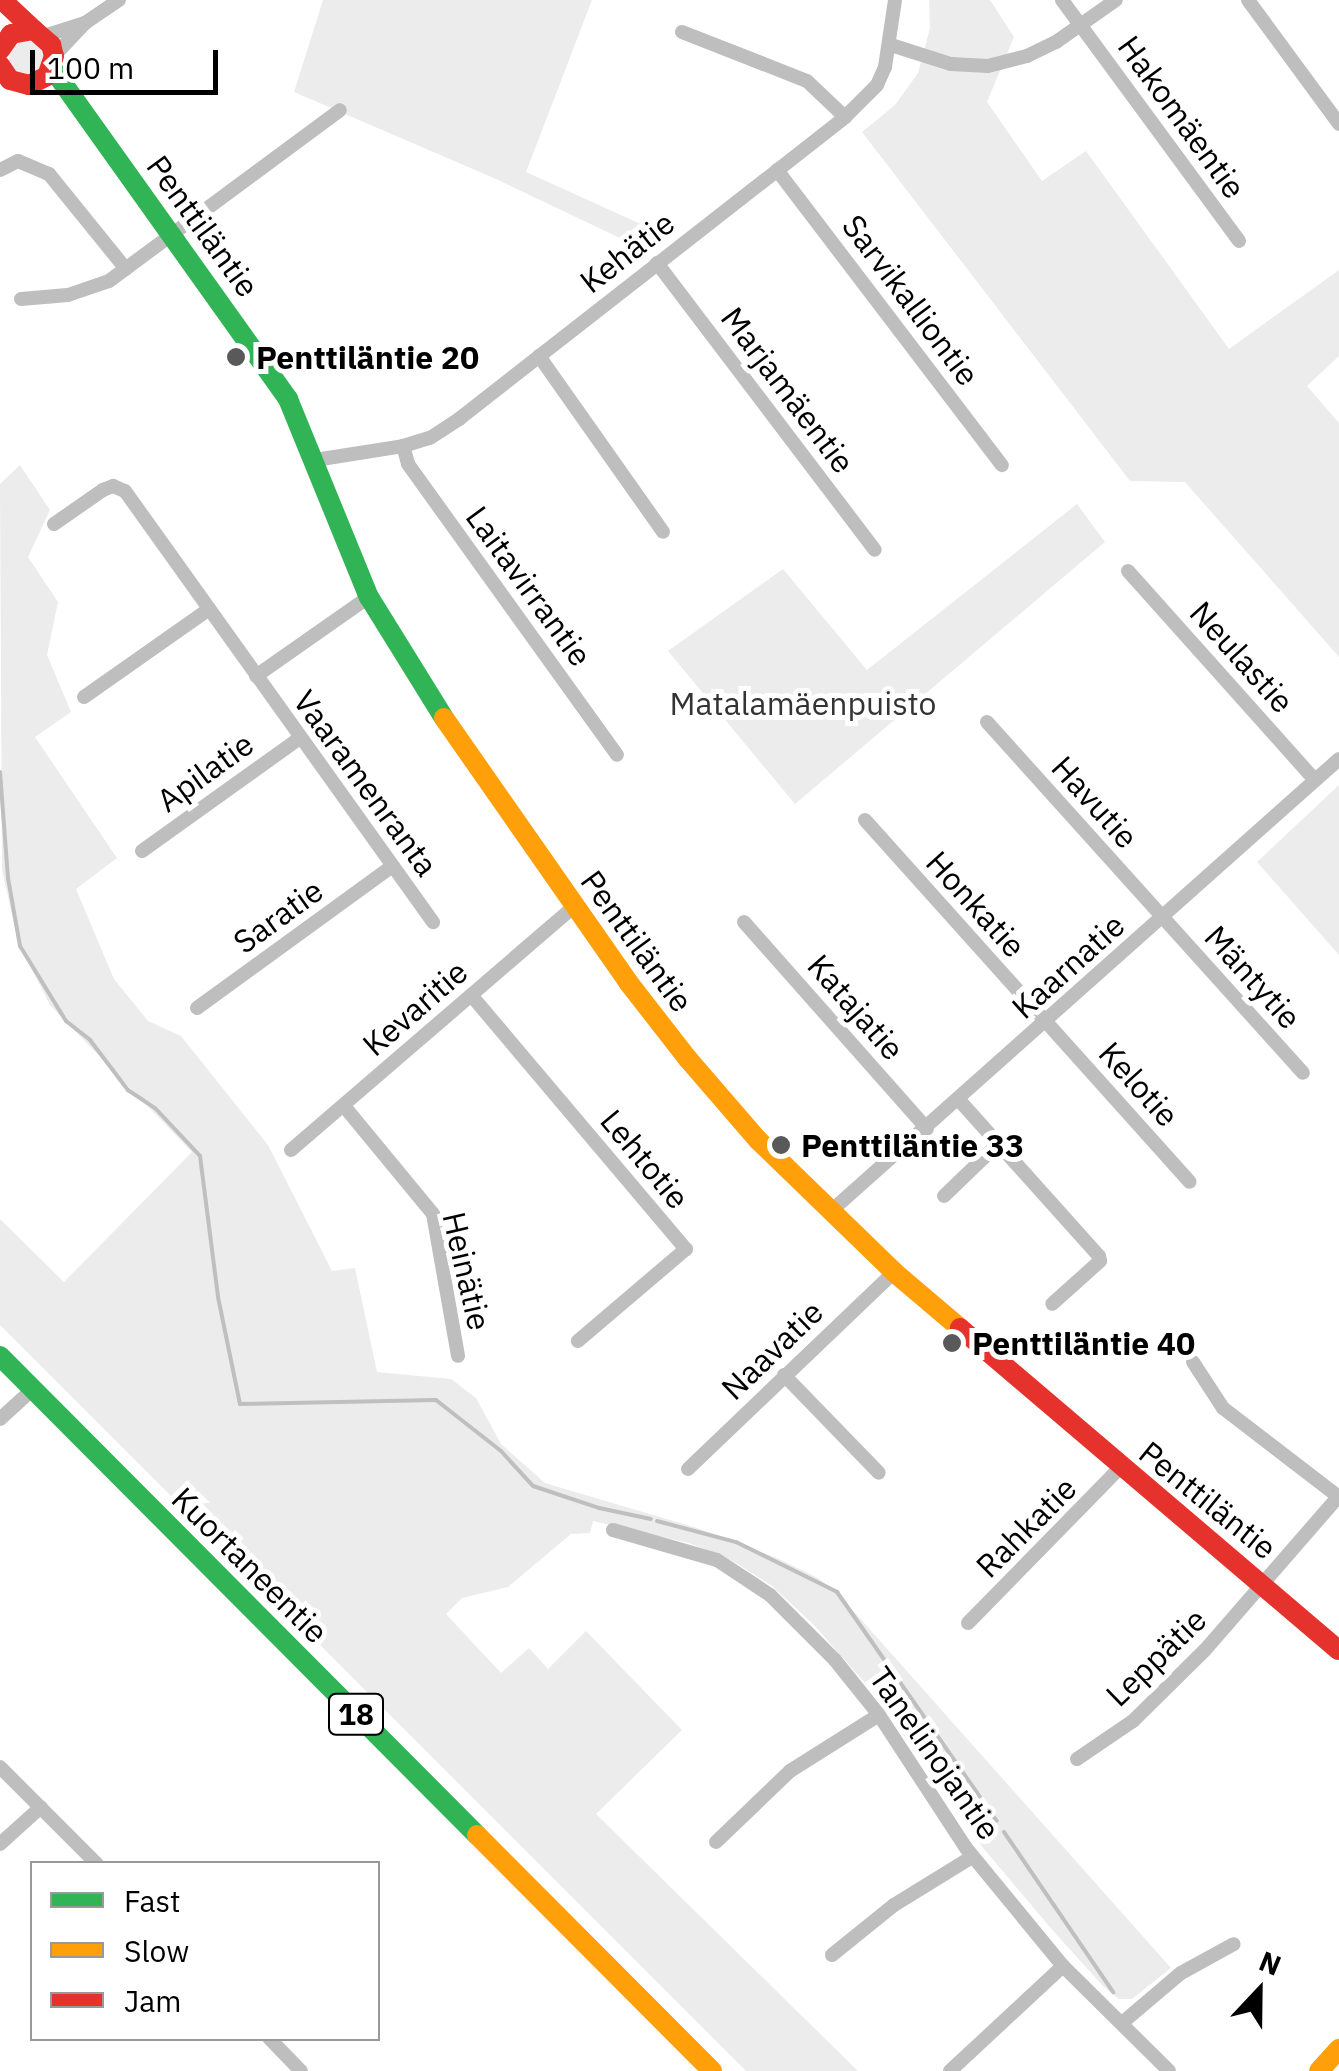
<!DOCTYPE html>
<meta charset="utf-8">
<style>
body{margin:0}
#map{position:relative;width:1339px;height:2071px;overflow:hidden;background:#fff;font-family:"IBM Plex Sans",sans-serif}
div>[style]{position:absolute}
.green>*{inset:0;background:#ececec}
.round{border-radius:50%}
.stream>*{height:4px;margin:-2px;padding:0 2px;transform-origin:2px;border-radius:2px;background:#bfbfbf}
.street>*{height:14px;margin:-7px;padding:0 7px;transform-origin:7px;border-radius:7px;background:#bebebe}
.fast>*{height:20px;margin:-10px;padding:0 10px;transform-origin:10px;border-radius:10px;background:#30b455}
.slow>*{height:20px;margin:-10px;padding:0 10px;transform-origin:10px;border-radius:10px;background:#ff9f0a}
.jam>*{height:20px;margin:-10px;padding:0 10px;transform-origin:10px;border-radius:10px;background:#e5322d}
.dots>*{width:28px;height:28px;translate:-50% -50%;box-sizing:border-box;border:5px solid #fff;border-radius:50%}
span{translate:-50% -50%;white-space:nowrap;text-align:center;line-height:1.15;-webkit-text-stroke:10px #fff;paint-order:stroke}
.shield-label span{padding:2px 8px;background:#fff;border:2px solid;border-radius:8px;-webkit-text-stroke-width:0}
.shield-label{font-size:30px;color:#000;font-weight:700}
.street-label{font-size:32px;color:#000}
.poi-label{font-size:32px;color:#000;font-weight:700}
.left{translate:0 -50%;text-align:left}
.park-label{font-size:32px;color:#333}
.legend{position:absolute;left:30px;top:1861px;width:350px;height:180px;box-sizing:border-box;background:#fff;border:2px solid #999;margin:0;padding:12px 18px;list-style:none;font-size:30px;color:#000}
.legend li{display:flex;align-items:center;gap:20px;height:50px}
.legend b{width:50px;border:2px solid #999}
.north{position:absolute;left:1209px;top:1941px;width:100px;height:100px;-webkit-text-stroke:8px #fff;paint-order:stroke;rotate:22deg;font-size:28px;font-weight:700;line-height:40px;text-align:center;color:#000}
.north::after{content:'';display:block;margin:auto;width:35px;height:45px;background:#000;clip-path:polygon(50% 0,100% 100%,50% 72%,0 100%)}
.scale{position:absolute;left:30px;top:50px;width:188px;height:45px;box-sizing:border-box;border:5px solid #000;border-top:0;padding-left:12px;font-size:30px;line-height:35px;white-space:nowrap;color:#000;-webkit-text-stroke:8px #fff;paint-order:stroke}
</style>
<div id="map">
<div class="green">
<i style="clip-path:polygon(323px 0,592px 0,526px 172px,665px 235px,640px 256px,624px 240px,496px 179px,294px 92px)"></i>
<i style="clip-path:polygon(929px 0,990px 0,1014px 37px,987px 102px,1042px 181px,1086px 151px,1229px 349px,1339px 270px,1339px 356px,1307px 386px,1339px 423px,1339px 657px,1185px 482px,1130px 481px,862px 132px,895px 105px,918px 73px,930px 28px)"></i>
<i class="round" style="left:9px;top:41px;width:34px;height:34px"></i>
<i style="clip-path:polygon(20px 465px,50px 510px,28px 557px,58px 602px,47px 655px,71px 712px,35px 737px,117px 858px,76px 889px,114px 979px,148px 1021px,181px 1036px,268px 1145px,332px 1271px,355px 1268px,377px 1372px,451px 1379px,476px 1398px,501px 1444px,545px 1483px,697px 1528px,777px 1558px,818px 1578px,841px 1597px,1171px 1968px,1132px 1999px,1119px 1999px,1104px 1987px,1055px 1933px,983px 1848px,874px 1693px,814px 1625px,771px 1585px,731px 1560px,689px 1543px,593px 1521px,590px 1533px,571px 1534px,508px 1587px,462px 1598px,446px 1614px,501px 1673px,529px 1648px,548px 1669px,586px 1631px,682px 1730px,596px 1814px,858px 2071px,746px 2071px,0 1325px,0 1219px,64px 1282px,192px 1152px,50px 1005px,18px 942px,2px 870px,0 484px)"></i>
<i style="clip-path:polygon(1077px 504px,1105px 542px,795px 804px,668px 651px,783px 569px,867px 670px)"></i>
<i style="clip-path:polygon(1339px 785px,1339px 955px,1257px 862px)"></i>
</div>
<div class="stream">
<i style="left:0;top:772px;width:106px;rotate:85.7deg"></i>
<i style="left:8px;top:878px;width:69px;rotate:80deg"></i>
<i style="left:20px;top:946px;width:88px;rotate:58.5deg"></i>
<i style="left:66px;top:1021px;width:31px;rotate:38deg"></i>
<i style="left:90px;top:1040px;width:63px;rotate:52.8deg"></i>
<i style="left:128px;top:1090px;width:32px;rotate:34deg"></i>
<i style="left:155px;top:1108px;width:66px;rotate:46.8deg"></i>
<i style="left:200px;top:1156px;width:142px;rotate:82.7deg"></i>
<i style="left:218px;top:1297px;width:109px;rotate:78.4deg"></i>
<i style="left:240px;top:1404px;width:196px;rotate:-1.2deg"></i>
<i style="left:436px;top:1400px;width:83px;rotate:38.1deg"></i>
<i style="left:501px;top:1451px;width:47px;rotate:47.6deg"></i>
<i style="left:533px;top:1486px;width:70px;rotate:18.4deg"></i>
<i style="left:599px;top:1508px;width:53px;rotate:11.9deg"></i>
<i style="left:657px;top:1521px;width:82px;rotate:14.9deg"></i>
<i style="left:736px;top:1542px;width:113px;rotate:26.3deg"></i>
<i style="left:837px;top:1592px;width:279px;rotate:55.1deg"></i>
<i style="left:1004px;top:1832px;width:194px;rotate:55.7deg"></i>
</div>
<div class="street">
<i style="left:1062px;top:0;width:299px;rotate:53.7deg"></i>
<i style="left:1248px;top:0;width:154px;rotate:53.7deg"></i>
<i style="left:682px;top:32px;width:134px;rotate:21.4deg"></i>
<i style="left:807px;top:81px;width:52px;rotate:43.5deg"></i>
<i style="left:44px;top:36px;width:43px;rotate:-17.6deg"></i>
<i style="left:85px;top:23px;width:41px;rotate:-34.1deg"></i>
<i style="left:891px;top:45px;width:63px;rotate:17.6deg"></i>
<i style="left:951px;top:64px;width:37px;rotate:3deg"></i>
<i style="left:988px;top:66px;width:40px;rotate:-14.4deg"></i>
<i style="left:1027px;top:56px;width:32px;rotate:-26deg"></i>
<i style="left:1056px;top:42px;width:73px;rotate:-35deg"></i>
<i style="left:54px;top:56px;width:45px;rotate:-46.8deg"></i>
<i style="left:0;top:170px;width:20px;rotate:-27deg"></i>
<i style="left:18px;top:161px;width:34px;rotate:23deg"></i>
<i style="left:49px;top:174px;width:122px;rotate:51deg"></i>
<i style="left:777px;top:170px;width:371px;rotate:52.7deg"></i>
<i style="left:657px;top:263px;width:360px;rotate:52.8deg"></i>
<i style="left:21px;top:299px;width:47px;rotate:-4.9deg"></i>
<i style="left:68px;top:295px;width:43px;rotate:-18.9deg"></i>
<i style="left:109px;top:281px;width:287px;rotate:-36.5deg"></i>
<i style="left:539px;top:356px;width:215px;rotate:54.8deg"></i>
<i style="left:403px;top:446px;width:19px;rotate:74deg"></i>
<i style="left:408px;top:464px;width:358px;rotate:54.3deg"></i>
<i style="left:315px;top:460px;width:89px;rotate:-9deg"></i>
<i style="left:403px;top:446px;width:28px;rotate:-17deg"></i>
<i style="left:430px;top:438px;width:35px;rotate:-33deg"></i>
<i style="left:459px;top:419px;width:490px;rotate:-38deg"></i>
<i style="left:845px;top:117px;width:45px;rotate:-45deg"></i>
<i style="left:877px;top:85px;width:20px;rotate:-66deg"></i>
<i style="left:885px;top:67px;width:68px;rotate:-81.5deg"></i>
<i style="left:54px;top:524px;width:60px;rotate:-34.8deg"></i>
<i style="left:103px;top:490px;width:11px;rotate:-22deg"></i>
<i style="left:113px;top:486px;width:13px;rotate:23deg"></i>
<i style="left:125px;top:491px;width:530px;rotate:54.45deg"></i>
<i style="left:1128px;top:571px;width:280px;rotate:48.2deg"></i>
<i style="left:256px;top:676px;width:138px;rotate:-35deg"></i>
<i style="left:84px;top:697px;width:153px;rotate:-35.1deg"></i>
<i style="left:987px;top:722px;width:472px;rotate:48deg"></i>
<i style="left:865px;top:820px;width:486px;rotate:48.1deg"></i>
<i style="left:142px;top:851px;width:194px;rotate:-35.6deg"></i>
<i style="left:744px;top:922px;width:276px;rotate:48.5deg"></i>
<i style="left:471px;top:995px;width:333px;rotate:49.8deg"></i>
<i style="left:686px;top:1249px;width:142px;rotate:139.6deg"></i>
<i style="left:197px;top:1008px;width:238px;rotate:-36deg"></i>
<i style="left:959px;top:1100px;width:210px;rotate:48.1deg"></i>
<i style="left:1099px;top:1256px;width:5px;rotate:79deg"></i>
<i style="left:1100px;top:1261px;width:64px;rotate:138.1deg"></i>
<i style="left:344px;top:1106px;width:140px;rotate:50.5deg"></i>
<i style="left:433px;top:1214px;width:144px;rotate:80deg"></i>
<i style="left:291px;top:1150px;width:373px;rotate:-40.7deg"></i>
<i style="left:944px;top:1196px;width:76px;rotate:-43.9deg"></i>
<i style="left:831px;top:1211px;width:680px;rotate:-41.66deg"></i>
<i style="left:1193px;top:1362px;width:55px;rotate:56.9deg"></i>
<i style="left:1223px;top:1408px;width:146px;rotate:37.5deg"></i>
<i style="left:784px;top:1375px;width:136px;rotate:45.9deg"></i>
<i style="left:0;top:1419px;width:45px;rotate:-42.3deg"></i>
<i style="left:688px;top:1469px;width:285px;rotate:-43.7deg"></i>
<i style="left:613px;top:1530px;width:108px;rotate:16.1deg"></i>
<i style="left:717px;top:1560px;width:64px;rotate:33.4deg"></i>
<i style="left:770px;top:1595px;width:92px;rotate:45deg"></i>
<i style="left:835px;top:1660px;width:70px;rotate:51.3deg"></i>
<i style="left:879px;top:1715px;width:159px;rotate:56.8deg"></i>
<i style="left:966px;top:1848px;width:153px;rotate:50.6deg"></i>
<i style="left:1063px;top:1966px;width:149px;rotate:44.7deg"></i>
<i style="left:968px;top:1623px;width:217px;rotate:-45.6deg"></i>
<i style="left:1077px;top:1759px;width:68px;rotate:-34.2deg"></i>
<i style="left:1133px;top:1721px;width:101px;rotate:-44.6deg"></i>
<i style="left:1205px;top:1650px;width:204px;rotate:-49deg"></i>
<i style="left:0;top:1767px;width:137px;rotate:45deg"></i>
<i style="left:716px;top:1842px;width:103px;rotate:-43.8deg"></i>
<i style="left:790px;top:1771px;width:105px;rotate:-32.2deg"></i>
<i style="left:0;top:1844px;width:55px;rotate:-42.1deg"></i>
<i style="left:832px;top:1955px;width:80px;rotate:-38.9deg"></i>
<i style="left:894px;top:1905px;width:92px;rotate:-31.6deg"></i>
<i style="left:1122px;top:2023px;width:77px;rotate:-40.3deg"></i>
<i style="left:1181px;top:1973px;width:60px;rotate:-28.7deg"></i>
<i style="left:269px;top:2038px;width:46px;rotate:45.9deg"></i>
<i style="left:950px;top:2071px;width:154px;rotate:-42.9deg"></i>
</div>
<div class="fast">
<i style="left:52px;top:68px;width:407px;rotate:54.5deg"></i>
<i style="left:288px;top:399px;width:214px;rotate:67.8deg"></i>
<i style="left:369px;top:597px;width:142px;rotate:58.2deg"></i>
<i style="left:0;top:1356px;width:676px;rotate:45.12deg"></i>
</div>
<div class="slow">
<i style="left:444px;top:718px;width:322px;rotate:55.1deg"></i>
<i style="left:628px;top:982px;width:98px;rotate:52.1deg"></i>
<i style="left:688px;top:1059px;width:107px;rotate:49.2deg"></i>
<i style="left:758px;top:1140px;width:190px;rotate:44.1deg"></i>
<i style="left:894px;top:1272px;width:87px;rotate:40.3deg"></i>
<i style="left:477px;top:1835px;width:333px;rotate:45.1deg"></i>
<i style="left:1319px;top:2071px;width:30px;rotate:-48deg"></i>
</div>
<div class="jam">
<i style="left:2px;top:0;width:44px;rotate:43.2deg"></i>
<i style="left:0;top:50px;width:19px;rotate:-55deg"></i>
<i style="left:11px;top:34px;width:23px;rotate:-10deg"></i>
<i style="left:34px;top:30px;width:23px;rotate:41deg"></i>
<i style="left:51px;top:45px;width:11px;rotate:75deg"></i>
<i style="left:54px;top:56px;width:21px;rotate:109deg"></i>
<i style="left:47px;top:76px;width:20px;rotate:153deg"></i>
<i style="left:29px;top:85px;width:20px;rotate:-165deg"></i>
<i style="left:10px;top:80px;width:18px;rotate:-124deg"></i>
<i style="left:960px;top:1328px;width:497px;rotate:40.4deg"></i>
</div>
<div class="dots">
<i style="left:236px;top:357px;background:#595959"></i>
<i style="left:781px;top:1145px;background:#595959"></i>
<i style="left:952px;top:1343px;background:#595959"></i>
</div>
<div class="shield-label">
<span style="left:356px;top:1714px">18</span>
</div>
<div class="street-label">
<span style="left:1182px;top:117px;rotate:54deg">Hakomäentie</span>
<span style="left:203px;top:226px;rotate:54deg">Penttiläntie</span>
<span style="left:627px;top:252px;rotate:-38deg">Kehätie</span>
<span style="left:911px;top:300px;rotate:53deg">Sarvikalliontie</span>
<span style="left:788px;top:390px;rotate:53deg">Marjamäentie</span>
<span style="left:529px;top:586px;rotate:54deg">Laitavirrantie</span>
<span style="left:1242px;top:657px;rotate:48deg">Neulastie</span>
<span style="left:205px;top:772px;rotate:-36deg">Apilatie</span>
<span style="left:366px;top:783px;rotate:54deg">Vaaramenranta</span>
<span style="left:1095px;top:802px;rotate:48deg">Havutie</span>
<span style="left:976px;top:904px;rotate:48deg">Honkatie</span>
<span style="left:278px;top:916px;rotate:-36deg">Saratie</span>
<span style="left:637px;top:941px;rotate:54deg">Penttiläntie</span>
<span style="left:1068px;top:966px;rotate:-42deg">Kaarnatie</span>
<span style="left:1253px;top:977px;rotate:48deg">Mäntytie</span>
<span style="left:856px;top:1007px;rotate:49deg">Katajatie</span>
<span style="left:415px;top:1008px;rotate:-41deg">Kevaritie</span>
<span style="left:1139px;top:1084px;rotate:48deg">Kelotie</span>
<span style="left:645px;top:1159px;rotate:50deg">Lehtotie</span>
<span style="left:467px;top:1271px;rotate:77deg">Heinätie</span>
<span style="left:772px;top:1350px;rotate:-44deg">Naavatie</span>
<span style="left:1208px;top:1500px;rotate:39deg">Penttiläntie</span>
<span style="left:1026px;top:1527px;rotate:-45deg">Rahkatie</span>
<span style="left:250px;top:1565px;rotate:45deg">Kuortaneentie</span>
<span style="left:1156px;top:1657px;rotate:-44deg">Leppätie</span>
<span style="left:935px;top:1753px;rotate:55deg">Tanelinojantie</span>
</div>
<div class="poi-label">
<span class="left" style="left:256px;top:357px">Penttiläntie 20</span>
<span class="left" style="left:801px;top:1145px">Penttiläntie 33</span>
<span class="left" style="left:972px;top:1343px">Penttiläntie 40</span>
</div>
<div class="park-label">
<span style="left:803px;top:703px">Matalamäenpuisto</span>
</div>
<ul class="legend">
<li><b style="height:12px;background:#30b455"></b>Fast</li>
<li><b style="height:12px;background:#ff9f0a"></b>Slow</li>
<li><b style="height:12px;background:#e5322d"></b>Jam</li>
</ul>
<div class="north">N</div>
<div class="scale">100 m</div>
</div>
